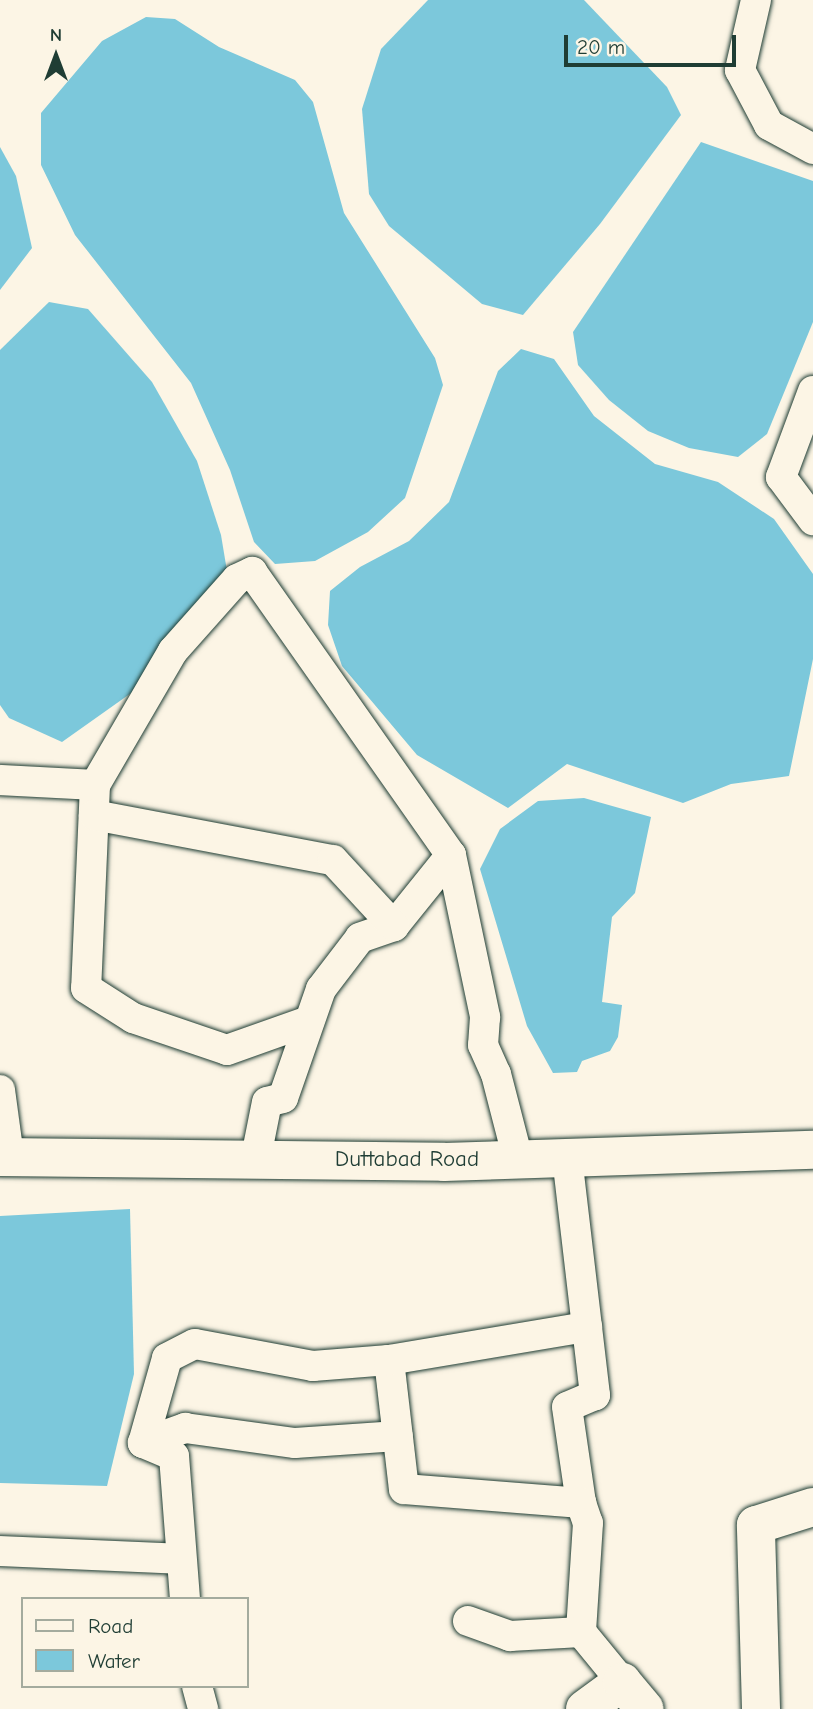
<!DOCTYPE html>
<style>
body{margin:0}
#map{position:relative;width:813px;height:1709px;overflow:hidden;background:#fcf5e5;font-family:"Comic Neue",sans-serif}
div>[style]{position:absolute}
.water>*{inset:0;background:#7cc8db}
.roads{filter:drop-shadow(0 0 2px #1f3d34) drop-shadow(0 0 2px #1f3d34)}
.lane>*{height:30px;margin:-15px;padding:0 15px;transform-origin:15px;border-radius:15px;background:#fcf5e5}
.street>*{height:38px;margin:-19px;padding:0 19px;transform-origin:19px;border-radius:19px;background:#fcf5e5}
.secondary>*{height:38px;margin:-19px;padding:0 19px;transform-origin:19px;border-radius:19px;background:#fcf5e5}
span{translate:-50% -50%;white-space:nowrap;text-align:center;line-height:1.15;-webkit-text-stroke:6px #fcf5e5;paint-order:stroke}
.street-label{font-size:23px;color:#1f3d34}
.legend{position:absolute;left:21px;top:1597px;width:228px;height:91px;box-sizing:border-box;background:#fcf5e5;border:2px solid #a4ab9e;margin:0;padding:9px 12px;list-style:none;font-size:21px;color:#1f3d34}
.legend li{display:flex;align-items:center;gap:14px;height:35px}
.legend b{width:35px;border:2px solid #a4ab9e}
.north{position:absolute;left:21px;top:21px;width:70px;height:70px;-webkit-text-stroke:5px #fcf5e5;paint-order:stroke;rotate:0deg;font-size:19px;font-weight:700;line-height:28px;text-align:center;color:#1f3d34}
.north::after{content:'';display:block;margin:auto;width:24px;height:32px;background:#1f3d34;clip-path:polygon(50% 0,100% 100%,50% 72%,0 100%)}
.scale{position:absolute;left:564px;top:35px;width:172px;height:32px;box-sizing:border-box;border:4px solid #1f3d34;border-top:0;padding-left:9px;font-size:21px;line-height:24px;white-space:nowrap;color:#1f3d34;-webkit-text-stroke:5px #fcf5e5;paint-order:stroke}
</style>
<div id="map">
<div class="water">
<i style="clip-path:polygon(428px 0,584px 0,667px 87px,681px 115px,600px 224px,523px 315px,482px 304px,389px 226px,369px 194px,362px 109px,381px 49px)"></i>
<i style="clip-path:polygon(146px 17px,175px 19px,219px 47px,295px 80px,313px 102px,344px 213px,435px 358px,443px 385px,405px 498px,368px 532px,315px 561px,275px 564px,254px 542px,230px 470px,191px 383px,75px 235px,41px 165px,41px 113px,102px 41px)"></i>
<i style="clip-path:polygon(701px 142px,813px 181px,813px 322px,767px 434px,738px 457px,689px 448px,648px 431px,609px 400px,578px 365px,573px 332px)"></i>
<i style="clip-path:polygon(0 147px,16px 176px,32px 248px,0 290px)"></i>
<i style="clip-path:polygon(49px 302px,88px 309px,152px 382px,197px 461px,221px 535px,229px 583px,134px 691px,62px 742px,9px 718px,0 705px,0 350px)"></i>
<i style="clip-path:polygon(521px 349px,554px 359px,594px 416px,655px 464px,718px 482px,774px 519px,813px 574px,813px 659px,789px 776px,731px 784px,683px 803px,567px 764px,508px 808px,417px 755px,342px 666px,328px 625px,330px 591px,360px 567px,409px 541px,449px 502px,498px 371px)"></i>
<i style="clip-path:polygon(584px 798px,651px 817px,635px 893px,612px 917px,602px 1002px,622px 1005px,618px 1037px,610px 1051px,582px 1061px,577px 1072px,553px 1073px,527px 1026px,480px 869px,500px 829px,538px 801px)"></i>
<i style="clip-path:polygon(130px 1209px,134px 1374px,107px 1486px,0 1483px,0 1216px)"></i>
</div>
<div class="roads">
<div class="lane">
<i style="left:756px;top:0;width:72px;rotate:102.9deg"></i>
<i style="left:740px;top:70px;width:62px;rotate:62.2deg"></i>
<i style="left:769px;top:125px;width:50px;rotate:28.6deg"></i>
<i style="left:813px;top:391px;width:92px;rotate:110.4deg"></i>
<i style="left:781px;top:477px;width:54px;rotate:53.3deg"></i>
<i style="left:0;top:780px;width:95px;rotate:3deg"></i>
<i style="left:95px;top:785px;width:203px;rotate:92.5deg"></i>
<i style="left:86px;top:988px;width:56px;rotate:32.6deg"></i>
<i style="left:133px;top:1018px;width:99px;rotate:18.8deg"></i>
<i style="left:227px;top:1050px;width:87px;rotate:-19.5deg"></i>
<i style="left:95px;top:785px;width:155px;rotate:-59.8deg"></i>
<i style="left:173px;top:651px;width:96px;rotate:-48.4deg"></i>
<i style="left:237px;top:579px;width:17px;rotate:-25deg"></i>
<i style="left:252px;top:572px;width:346px;rotate:54.9deg"></i>
<i style="left:451px;top:855px;width:91px;rotate:128.8deg"></i>
<i style="left:394px;top:926px;width:36px;rotate:161deg"></i>
<i style="left:360px;top:938px;width:64px;rotate:127.4deg"></i>
<i style="left:321px;top:989px;width:115px;rotate:109.2deg"></i>
<i style="left:283px;top:1098px;width:16px;rotate:166deg"></i>
<i style="left:267px;top:1102px;width:56px;rotate:101.3deg"></i>
<i style="left:94px;top:815px;width:243px;rotate:10.7deg"></i>
<i style="left:333px;top:860px;width:90px;rotate:47.3deg"></i>
<i style="left:451px;top:855px;width:166px;rotate:78.1deg"></i>
<i style="left:485px;top:1017px;width:28px;rotate:94deg"></i>
<i style="left:483px;top:1045px;width:32px;rotate:66deg"></i>
<i style="left:496px;top:1074px;width:88px;rotate:75.5deg"></i>
<i style="left:0;top:1090px;width:68px;rotate:82.3deg"></i>
<i style="left:567px;top:1157px;width:240px;rotate:83.3deg"></i>
<i style="left:595px;top:1395px;width:30px;rotate:157deg"></i>
<i style="left:567px;top:1407px;width:97px;rotate:81.7deg"></i>
<i style="left:389px;top:1360px;width:130px;rotate:83.4deg"></i>
<i style="left:404px;top:1489px;width:178px;rotate:4.5deg"></i>
<i style="left:581px;top:1503px;width:21px;rotate:71deg"></i>
<i style="left:588px;top:1523px;width:109px;rotate:93.7deg"></i>
<i style="left:581px;top:1632px;width:65px;rotate:50.6deg"></i>
<i style="left:143px;top:1443px;width:45px;rotate:-19.7deg"></i>
<i style="left:185px;top:1428px;width:111px;rotate:7.8deg"></i>
<i style="left:295px;top:1443px;width:103px;rotate:-3.9deg"></i>
<i style="left:0;top:1551px;width:181px;rotate:2.5deg"></i>
<i style="left:185px;top:1599px;width:143px;rotate:-94.4deg"></i>
<i style="left:174px;top:1456px;width:34px;rotate:-157deg"></i>
<i style="left:143px;top:1443px;width:88px;rotate:-74.2deg"></i>
<i style="left:167px;top:1358px;width:31px;rotate:-27deg"></i>
<i style="left:195px;top:1344px;width:120px;rotate:10.6deg"></i>
<i style="left:313px;top:1366px;width:76px;rotate:-4.5deg"></i>
<i style="left:389px;top:1360px;width:201px;rotate:-9.5deg"></i>
<i style="left:468px;top:1621px;width:45px;rotate:19.7deg"></i>
<i style="left:510px;top:1636px;width:71px;rotate:-3.2deg"></i>
<i style="left:197px;top:1686px;width:24px;rotate:75deg"></i>
</div>
<div class="street">
<i style="left:585px;top:1709px;width:46px;rotate:-36.1deg"></i>
<i style="left:622px;top:1682px;width:35px;rotate:50deg"></i>
<i style="left:761px;top:1709px;width:184px;rotate:-91.6deg"></i>
<i style="left:756px;top:1525px;width:60px;rotate:-17.5deg"></i>
</div>
<div class="secondary">
<i style="left:0;top:1157px;width:444px;rotate:0.6deg"></i>
<i style="left:444px;top:1162px;width:369px;rotate:-1.9deg"></i>
</div>
</div>
<div class="street-label">
<span style="left:407px;top:1159px">Duttabad Road</span>
</div>
<ul class="legend">
<li><b style="height:9px;background:#fcf5e5"></b>Road</li>
<li><b style="height:19px;background:#7cc8db"></b>Water</li>
</ul>
<div class="north">N</div>
<div class="scale">20 m</div>
</div>
